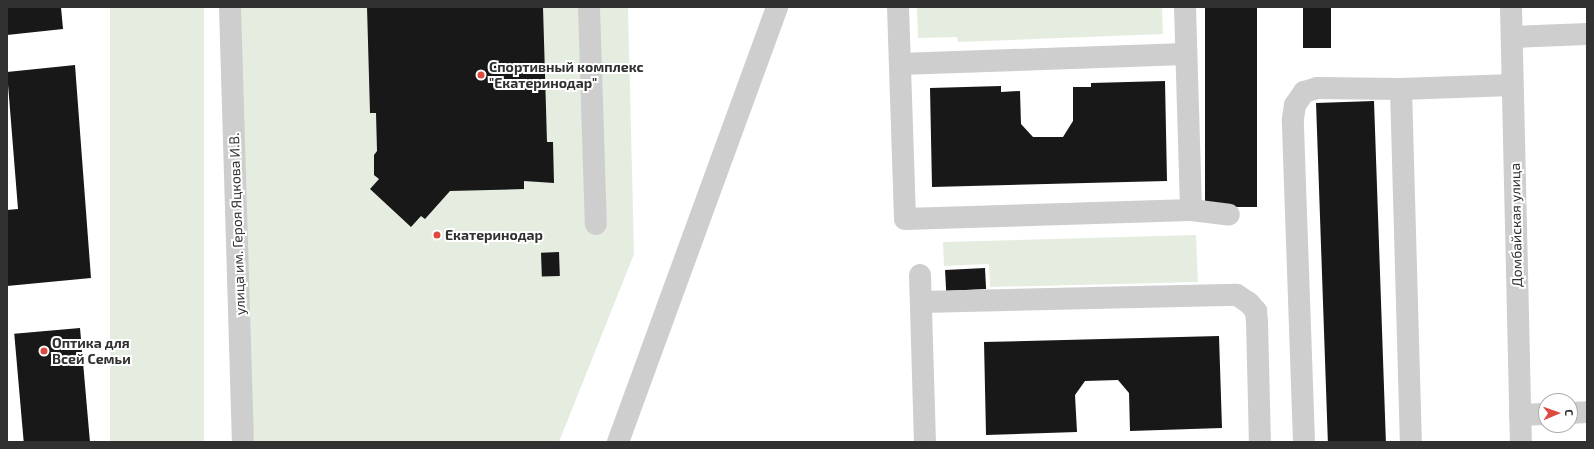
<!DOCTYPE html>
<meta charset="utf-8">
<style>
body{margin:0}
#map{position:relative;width:1594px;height:449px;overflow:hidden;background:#fff;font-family:"Exo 2",sans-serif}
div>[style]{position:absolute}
.green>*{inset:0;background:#e5ede0;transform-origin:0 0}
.building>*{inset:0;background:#181818;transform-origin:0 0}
.minor>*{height:22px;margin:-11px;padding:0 11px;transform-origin:11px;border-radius:11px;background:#cecece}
.dots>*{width:11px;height:11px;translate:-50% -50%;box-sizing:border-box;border:2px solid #fff;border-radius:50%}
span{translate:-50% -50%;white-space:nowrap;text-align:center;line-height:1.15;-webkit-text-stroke:4px #fff;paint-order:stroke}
.poi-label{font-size:14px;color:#313131;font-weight:700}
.left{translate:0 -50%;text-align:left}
.street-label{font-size:14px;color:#313131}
.frame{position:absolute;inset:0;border:8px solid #313131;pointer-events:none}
.north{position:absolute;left:1538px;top:393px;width:40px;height:40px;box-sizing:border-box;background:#fff;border:1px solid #adadad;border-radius:50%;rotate:88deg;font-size:11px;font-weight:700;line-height:16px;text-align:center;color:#313131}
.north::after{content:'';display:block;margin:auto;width:14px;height:18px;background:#dd4a3f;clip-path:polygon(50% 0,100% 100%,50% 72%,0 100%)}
</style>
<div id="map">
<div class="green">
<i style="left:110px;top:7px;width:94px;height:435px"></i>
<i style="clip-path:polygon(231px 7px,628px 7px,634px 254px,559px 442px,244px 442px)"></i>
<i style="clip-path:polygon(917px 7px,1162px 7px,1163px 34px,958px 42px,957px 37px,918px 38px)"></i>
<i style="clip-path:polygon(1196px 235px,1198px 282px,990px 287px,989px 264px,944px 266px,943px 242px)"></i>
</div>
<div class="building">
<i style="clip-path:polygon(7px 7px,61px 7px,63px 29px,7px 35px)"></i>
<i style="clip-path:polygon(367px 7px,543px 7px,547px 142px,553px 142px,554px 183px,524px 181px,524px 189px,450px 191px,425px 219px,421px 216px,411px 227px,370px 189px,379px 179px,374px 175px,374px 155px,377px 151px,376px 113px,370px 113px)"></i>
<i style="left:1205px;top:7px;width:52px;height:200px"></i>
<i style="left:1303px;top:7px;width:28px;height:41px"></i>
<i style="clip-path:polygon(75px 65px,91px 278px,7px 286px,7px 210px,18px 209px,7px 72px)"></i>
<i style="clip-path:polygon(1165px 81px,1167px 181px,932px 187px,930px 88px,1001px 86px,1001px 92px,1020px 91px,1021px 124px,1033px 137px,1063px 137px,1073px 121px,1073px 87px,1091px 87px,1091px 83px)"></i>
<i style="left:1374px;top:101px;width:341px;height:58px;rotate:88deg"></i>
<i style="left:559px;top:252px;width:24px;height:18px;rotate:88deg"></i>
<i style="left:985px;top:268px;width:21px;height:40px;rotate:87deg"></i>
<i style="left:80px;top:328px;width:114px;height:66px;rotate:85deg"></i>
<i style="clip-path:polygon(1219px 336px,1222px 428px,1130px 431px,1129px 393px,1118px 380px,1085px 381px,1075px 395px,1077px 432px,986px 435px,984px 342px)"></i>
</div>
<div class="minor">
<i style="left:230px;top:7px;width:435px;rotate:88.3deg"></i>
<i style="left:589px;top:7px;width:217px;rotate:88.2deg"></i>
<i style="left:898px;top:7px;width:212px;rotate:88.1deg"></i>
<i style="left:905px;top:219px;width:286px;rotate:-1.8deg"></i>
<i style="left:1191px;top:210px;width:38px;rotate:7deg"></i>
<i style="left:1185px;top:7px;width:203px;rotate:88.3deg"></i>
<i style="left:1511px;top:7px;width:435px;rotate:88.7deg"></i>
<i style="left:1512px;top:37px;width:75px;rotate:-2.3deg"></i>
<i style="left:900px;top:64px;width:286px;rotate:-2deg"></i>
<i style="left:1401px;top:89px;width:353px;rotate:88.4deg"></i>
<i style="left:920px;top:275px;width:167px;rotate:88.3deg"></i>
<i style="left:921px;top:302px;width:316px;rotate:-1.3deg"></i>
<i style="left:1237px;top:295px;width:14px;rotate:34deg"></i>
<i style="left:1249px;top:303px;width:11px;rotate:49deg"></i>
<i style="left:1256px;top:311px;width:11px;rotate:85deg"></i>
<i style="left:1257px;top:322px;width:120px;rotate:88.6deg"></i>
<i style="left:1570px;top:413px;width:17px;rotate:-3deg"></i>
<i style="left:1520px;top:415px;width:26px;rotate:-2deg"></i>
<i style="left:618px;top:442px;width:463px;rotate:-69.9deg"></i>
<i style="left:1304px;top:442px;width:323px;rotate:-92deg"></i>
<i style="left:1293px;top:119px;width:14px;rotate:-82deg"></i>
<i style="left:1295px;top:105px;width:16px;rotate:-55deg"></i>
<i style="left:1304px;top:92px;width:14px;rotate:-17deg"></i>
<i style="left:1317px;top:88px;width:84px;rotate:0.7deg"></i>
<i style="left:1401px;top:89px;width:111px;rotate:-2.1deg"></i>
</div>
<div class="dots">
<i style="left:481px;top:75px;background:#dd4a3f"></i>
<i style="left:437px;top:235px;background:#dd4a3f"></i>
<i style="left:44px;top:351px;background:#dd4a3f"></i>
</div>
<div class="poi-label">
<span class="left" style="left:489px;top:75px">Спортивный комплекс<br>"Екатеринодар"</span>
<span class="left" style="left:445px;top:235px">Екатеринодар</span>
<span class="left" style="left:52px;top:351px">Оптика для<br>Всей Семьи</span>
</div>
<div class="street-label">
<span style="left:237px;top:224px;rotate:-92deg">улица им. Героя Яцкова И.В.</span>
<span style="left:1516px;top:225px;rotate:-91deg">Домбайская улица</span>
</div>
<div class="frame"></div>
<div class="north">С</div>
</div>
